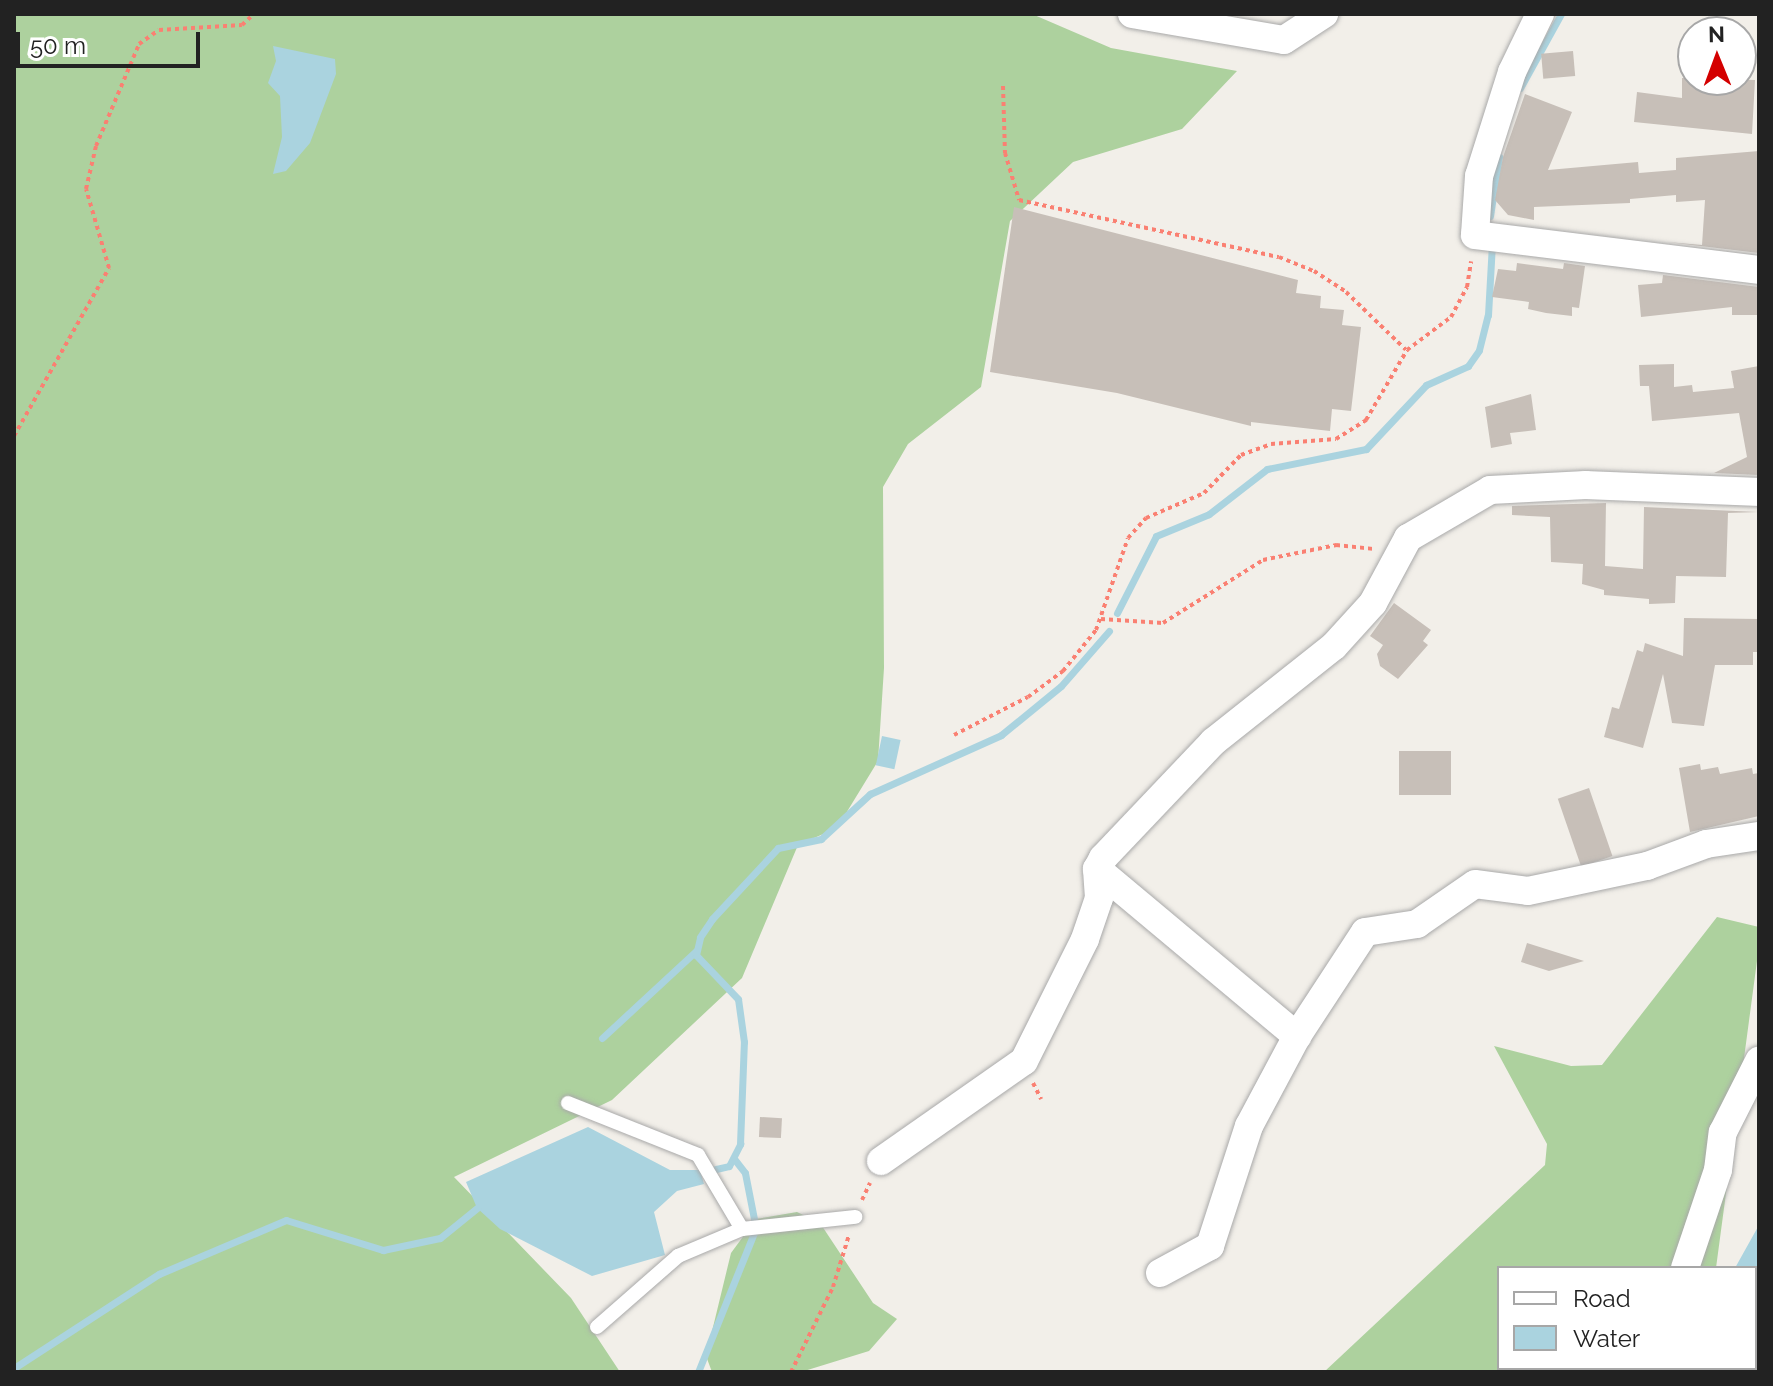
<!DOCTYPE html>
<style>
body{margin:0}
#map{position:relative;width:1773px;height:1386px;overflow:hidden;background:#f2efe9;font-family:Raleway,sans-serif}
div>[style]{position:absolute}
.forest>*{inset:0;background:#add19e}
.water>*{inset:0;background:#aad3df;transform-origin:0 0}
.stream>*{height:7px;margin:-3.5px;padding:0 3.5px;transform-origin:3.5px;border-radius:3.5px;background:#aad3df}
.building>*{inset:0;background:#c7bfb8;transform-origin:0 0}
.path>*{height:4px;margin-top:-2px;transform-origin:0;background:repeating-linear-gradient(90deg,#fa8072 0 4px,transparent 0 8px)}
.roads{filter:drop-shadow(0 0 2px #a9a9a9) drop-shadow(0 0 2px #a9a9a9)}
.lane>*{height:14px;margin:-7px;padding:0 7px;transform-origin:7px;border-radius:7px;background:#fff}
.street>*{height:28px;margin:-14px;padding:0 14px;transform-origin:14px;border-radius:14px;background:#fff}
span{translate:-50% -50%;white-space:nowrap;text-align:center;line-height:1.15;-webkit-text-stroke:6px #fff;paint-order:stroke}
.frame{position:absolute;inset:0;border:16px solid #222;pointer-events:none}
.legend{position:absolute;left:1497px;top:1266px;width:260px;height:104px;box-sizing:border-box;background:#fff;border:2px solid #a7a7a7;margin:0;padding:10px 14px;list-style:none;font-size:24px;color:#222}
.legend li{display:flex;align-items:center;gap:16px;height:40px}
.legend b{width:40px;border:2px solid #a7a7a7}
.north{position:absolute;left:1677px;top:16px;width:80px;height:80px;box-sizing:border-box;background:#fff;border:2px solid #a7a7a7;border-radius:50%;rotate:359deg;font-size:22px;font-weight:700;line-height:32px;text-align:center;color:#222}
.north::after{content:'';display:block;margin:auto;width:28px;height:36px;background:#d40000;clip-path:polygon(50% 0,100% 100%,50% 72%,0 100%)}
.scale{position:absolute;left:16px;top:32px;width:184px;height:36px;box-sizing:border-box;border:4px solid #222;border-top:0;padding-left:10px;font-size:24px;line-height:28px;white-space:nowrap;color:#222;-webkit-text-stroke:6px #fff;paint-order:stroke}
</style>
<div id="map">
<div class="forest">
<i style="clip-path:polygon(14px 14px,1032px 14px,1111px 48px,1237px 71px,1182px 129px,1073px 162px,1010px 221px,981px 387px,908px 444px,883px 487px,884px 668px,878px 761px,837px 828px,798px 845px,742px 978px,612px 1100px,454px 1177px,571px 1298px,620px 1372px,14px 1372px)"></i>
<i style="clip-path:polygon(1717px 917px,1759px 927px,1759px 946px,1716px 1268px,1499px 1268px,1499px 1368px,1730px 1372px,1324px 1372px,1545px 1165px,1547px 1144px,1494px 1046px,1571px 1066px,1602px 1065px)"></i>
<i style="clip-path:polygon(797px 1212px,820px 1223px,873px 1303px,897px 1319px,869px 1351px,801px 1372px,712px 1372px,706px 1356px,731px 1253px,756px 1219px)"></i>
</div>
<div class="water">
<i style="clip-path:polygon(273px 46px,335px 59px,336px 74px,310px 143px,286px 171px,273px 174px,282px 137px,280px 96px,268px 83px,276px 61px)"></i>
<i style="left:882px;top:736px;width:19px;height:30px;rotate:12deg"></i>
<i style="clip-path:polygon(588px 1127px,670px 1170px,700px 1170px,704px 1184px,677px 1191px,654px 1212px,665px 1255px,592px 1276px,500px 1229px,477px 1208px,466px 1182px)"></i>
<i style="clip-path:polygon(1759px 1225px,1759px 1372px,1755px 1268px,1735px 1268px)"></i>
</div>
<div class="stream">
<i style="left:1520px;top:88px;width:85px;rotate:-61deg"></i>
<i style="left:1490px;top:216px;width:60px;rotate:-81.3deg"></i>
<i style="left:1117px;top:613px;width:86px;rotate:-63.1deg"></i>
<i style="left:1156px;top:536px;width:57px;rotate:-22.5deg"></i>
<i style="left:1209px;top:514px;width:73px;rotate:-37.8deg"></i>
<i style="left:1267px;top:469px;width:101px;rotate:-11.4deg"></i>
<i style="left:1366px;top:449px;width:88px;rotate:-46.8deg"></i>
<i style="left:1426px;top:385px;width:46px;rotate:-24.3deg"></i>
<i style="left:1468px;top:366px;width:19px;rotate:-55deg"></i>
<i style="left:1479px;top:350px;width:36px;rotate:-76deg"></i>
<i style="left:1488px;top:315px;width:71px;rotate:-86.8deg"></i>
<i style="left:602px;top:1038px;width:128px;rotate:-42.8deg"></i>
<i style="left:735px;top:1160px;width:16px;rotate:52deg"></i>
<i style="left:745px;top:1173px;width:47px;rotate:78.9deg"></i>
<i style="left:716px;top:1169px;width:13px;rotate:-13deg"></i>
<i style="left:729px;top:1166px;width:25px;rotate:-63deg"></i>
<i style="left:740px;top:1144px;width:102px;rotate:-87.8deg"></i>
<i style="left:744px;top:1042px;width:43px;rotate:-97.9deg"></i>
<i style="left:738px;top:999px;width:61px;rotate:-133.7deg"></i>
<i style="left:696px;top:955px;width:18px;rotate:-77deg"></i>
<i style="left:700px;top:937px;width:22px;rotate:-56deg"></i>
<i style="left:712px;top:919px;width:97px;rotate:-47.1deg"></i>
<i style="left:778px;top:848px;width:44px;rotate:-11.8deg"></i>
<i style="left:821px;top:839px;width:67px;rotate:-42.6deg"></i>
<i style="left:870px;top:794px;width:144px;rotate:-24.2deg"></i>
<i style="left:1001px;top:735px;width:77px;rotate:-39.2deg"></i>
<i style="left:1061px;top:686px;width:73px;rotate:-48.9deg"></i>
<i style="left:14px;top:1368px;width:173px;rotate:-33deg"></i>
<i style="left:159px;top:1274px;width:138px;rotate:-23deg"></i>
<i style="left:286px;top:1220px;width:102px;rotate:17.2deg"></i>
<i style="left:383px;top:1250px;width:58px;rotate:-11.9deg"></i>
<i style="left:440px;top:1238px;width:48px;rotate:-39deg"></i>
<i style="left:698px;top:1372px;width:150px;rotate:-68.1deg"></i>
</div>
<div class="building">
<i style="left:1573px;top:51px;width:25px;height:32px;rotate:85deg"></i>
<i style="clip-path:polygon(1682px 78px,1755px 80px,1752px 134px,1634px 122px,1637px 92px,1682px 98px)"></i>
<i style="clip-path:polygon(1525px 94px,1572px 112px,1548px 170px,1638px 162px,1639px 173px,1676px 170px,1676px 158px,1759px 151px,1759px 253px,1667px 242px,1702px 245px,1705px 200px,1676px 202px,1676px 195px,1630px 199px,1630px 203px,1534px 207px,1534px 220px,1508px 215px,1495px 200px,1503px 157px)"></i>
<i style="clip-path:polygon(1014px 207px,1298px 280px,1296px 293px,1321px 296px,1320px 308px,1344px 310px,1342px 325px,1361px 327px,1351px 411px,1332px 409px,1330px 431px,1251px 422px,1251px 426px,1117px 393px,990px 372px)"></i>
<i style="clip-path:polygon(1517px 263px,1563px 269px,1564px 263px,1585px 266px,1579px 308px,1572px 307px,1572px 316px,1546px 313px,1528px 309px,1529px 302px,1492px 297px,1498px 269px,1516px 271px)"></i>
<i style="clip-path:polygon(1663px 275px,1759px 287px,1759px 315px,1732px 315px,1732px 307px,1641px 317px,1638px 285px,1662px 283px)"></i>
<i style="clip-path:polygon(1674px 364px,1674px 387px,1692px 385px,1693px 392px,1734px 388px,1731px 371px,1759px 366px,1759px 475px,1714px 473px,1747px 457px,1739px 413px,1652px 421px,1649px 386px,1640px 386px,1639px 365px)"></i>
<i style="clip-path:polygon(1531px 394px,1536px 430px,1510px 433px,1512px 444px,1491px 448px,1485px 407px)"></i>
<i style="clip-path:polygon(1606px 503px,1605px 566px,1643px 569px,1644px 507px,1759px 512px,1728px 513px,1726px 577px,1676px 576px,1675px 603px,1649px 604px,1649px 599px,1604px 595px,1604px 590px,1582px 584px,1583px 564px,1551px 562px,1550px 517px,1512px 515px,1512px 506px)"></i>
<i style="clip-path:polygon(1394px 603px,1431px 630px,1423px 641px,1428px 645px,1398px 679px,1380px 666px,1377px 654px,1383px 645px,1370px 636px)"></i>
<i style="clip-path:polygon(1684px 618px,1759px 619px,1759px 652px,1753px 652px,1753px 665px,1715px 665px,1704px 726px,1672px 723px,1663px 674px,1643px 748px,1604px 737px,1612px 707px,1619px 709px,1637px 650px,1643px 652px,1645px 643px,1683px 656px)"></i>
<i style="left:1399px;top:751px;width:52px;height:44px"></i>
<i style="clip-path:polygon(1700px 764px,1701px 770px,1718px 767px,1720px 774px,1752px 768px,1753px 774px,1759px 773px,1759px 816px,1690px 832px,1679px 768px)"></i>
<i style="left:1589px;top:788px;width:72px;height:33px;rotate:71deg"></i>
<i style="clip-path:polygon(1527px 943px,1584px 961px,1549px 971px,1521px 962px)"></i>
<i style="left:760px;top:1117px;width:22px;height:20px;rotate:3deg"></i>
</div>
<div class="path">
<i style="left:1003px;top:86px;width:67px;rotate:88.3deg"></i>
<i style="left:1005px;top:153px;width:49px;rotate:73.4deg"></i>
<i style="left:1019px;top:200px;width:266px;rotate:12.4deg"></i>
<i style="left:1279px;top:257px;width:38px;rotate:22deg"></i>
<i style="left:1314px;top:271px;width:38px;rotate:33deg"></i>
<i style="left:1346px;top:292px;width:83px;rotate:44deg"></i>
<i style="left:14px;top:436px;width:193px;rotate:-60.5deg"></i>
<i style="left:109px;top:268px;width:82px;rotate:-106.2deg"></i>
<i style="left:86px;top:189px;width:44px;rotate:-76.9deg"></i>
<i style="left:96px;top:146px;width:111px;rotate:-67.1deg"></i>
<i style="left:139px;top:44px;width:24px;rotate:-35deg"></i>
<i style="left:159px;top:30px;width:83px;rotate:-3.4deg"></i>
<i style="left:242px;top:25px;width:16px;rotate:-43deg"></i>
<i style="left:1101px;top:619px;width:62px;rotate:3.7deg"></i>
<i style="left:1163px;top:623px;width:118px;rotate:-32.2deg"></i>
<i style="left:1263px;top:560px;width:75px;rotate:-11.6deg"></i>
<i style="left:1336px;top:545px;width:37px;rotate:6deg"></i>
<i style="left:954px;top:735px;width:83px;rotate:-27.2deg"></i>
<i style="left:1028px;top:697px;width:44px;rotate:-36.6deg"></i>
<i style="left:1063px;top:671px;width:53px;rotate:-51.2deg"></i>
<i style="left:1096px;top:630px;width:97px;rotate:-70.8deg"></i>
<i style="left:1128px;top:538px;width:27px;rotate:-48deg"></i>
<i style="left:1146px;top:518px;width:63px;rotate:-23.3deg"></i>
<i style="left:1204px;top:493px;width:53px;rotate:-45.8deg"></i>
<i style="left:1241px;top:455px;width:32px;rotate:-20deg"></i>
<i style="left:1271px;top:444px;width:65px;rotate:-4.4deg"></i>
<i style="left:1336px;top:439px;width:36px;rotate:-32deg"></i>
<i style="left:1366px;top:420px;width:81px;rotate:-59.6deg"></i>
<i style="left:1407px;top:350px;width:55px;rotate:-36.9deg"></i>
<i style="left:1451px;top:317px;width:34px;rotate:-62deg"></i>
<i style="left:1467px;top:287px;width:26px;rotate:-81deg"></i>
<i style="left:1033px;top:1083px;width:18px;rotate:63deg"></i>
<i style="left:862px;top:1200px;width:19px;rotate:-65deg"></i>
<i style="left:791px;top:1372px;width:95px;rotate:-63.7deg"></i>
<i style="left:833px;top:1287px;width:54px;rotate:-72.9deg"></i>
</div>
<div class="roads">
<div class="lane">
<i style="left:568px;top:1103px;width:140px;rotate:21.8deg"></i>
<i style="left:698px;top:1155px;width:86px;rotate:59.3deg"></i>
<i style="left:742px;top:1229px;width:114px;rotate:-6.1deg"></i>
<i style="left:597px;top:1327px;width:108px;rotate:-41.2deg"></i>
<i style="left:678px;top:1256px;width:69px;rotate:-22.9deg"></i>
</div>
<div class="street">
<i style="left:1132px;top:14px;width:154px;rotate:9.7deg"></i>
<i style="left:1284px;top:40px;width:48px;rotate:-33deg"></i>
<i style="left:1540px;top:14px;width:64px;rotate:115.8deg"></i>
<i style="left:1512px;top:72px;width:109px;rotate:107.6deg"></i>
<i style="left:1479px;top:176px;width:59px;rotate:93.9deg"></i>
<i style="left:1475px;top:235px;width:286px;rotate:7deg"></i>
<i style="left:1097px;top:869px;width:261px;rotate:39.9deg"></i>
<i style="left:881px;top:1161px;width:174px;rotate:-35deg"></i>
<i style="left:1024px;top:1061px;width:136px;rotate:-63.4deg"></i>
<i style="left:1085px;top:939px;width:43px;rotate:-71.1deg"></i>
<i style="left:1099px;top:898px;width:29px;rotate:-94deg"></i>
<i style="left:1097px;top:869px;width:13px;rotate:-61deg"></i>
<i style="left:1103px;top:858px;width:160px;rotate:-46.5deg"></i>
<i style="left:1213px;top:742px;width:154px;rotate:-38.4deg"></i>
<i style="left:1334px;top:646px;width:58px;rotate:-47.8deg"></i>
<i style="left:1373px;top:603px;width:74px;rotate:-61.7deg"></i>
<i style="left:1408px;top:538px;width:95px;rotate:-30.3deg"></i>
<i style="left:1490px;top:490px;width:96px;rotate:-3deg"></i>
<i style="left:1586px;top:485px;width:173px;rotate:2.3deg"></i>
<i style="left:1685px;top:1268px;width:103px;rotate:-71.4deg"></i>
<i style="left:1718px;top:1170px;width:38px;rotate:-83deg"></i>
<i style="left:1723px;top:1132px;width:80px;rotate:-63.1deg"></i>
<i style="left:1160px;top:1273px;width:57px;rotate:-28.4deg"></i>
<i style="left:1210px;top:1246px;width:126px;rotate:-72deg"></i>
<i style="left:1249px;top:1126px;width:102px;rotate:-61.9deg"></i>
<i style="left:1297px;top:1036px;width:124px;rotate:-56.8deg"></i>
<i style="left:1365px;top:932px;width:53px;rotate:-8.7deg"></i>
<i style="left:1417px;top:924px;width:70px;rotate:-34.6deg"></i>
<i style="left:1475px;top:884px;width:53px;rotate:7.5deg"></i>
<i style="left:1528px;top:891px;width:122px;rotate:-11.9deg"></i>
<i style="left:1647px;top:866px;width:63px;rotate:-20.4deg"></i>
<i style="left:1706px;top:844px;width:54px;rotate:-8.6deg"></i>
<i style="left:1663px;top:1372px;width:5px;rotate:-53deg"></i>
</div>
</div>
<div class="frame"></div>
<ul class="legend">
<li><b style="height:10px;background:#fff"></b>Road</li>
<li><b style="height:22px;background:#aad3df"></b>Water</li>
</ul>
<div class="north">N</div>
<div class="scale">50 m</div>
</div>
